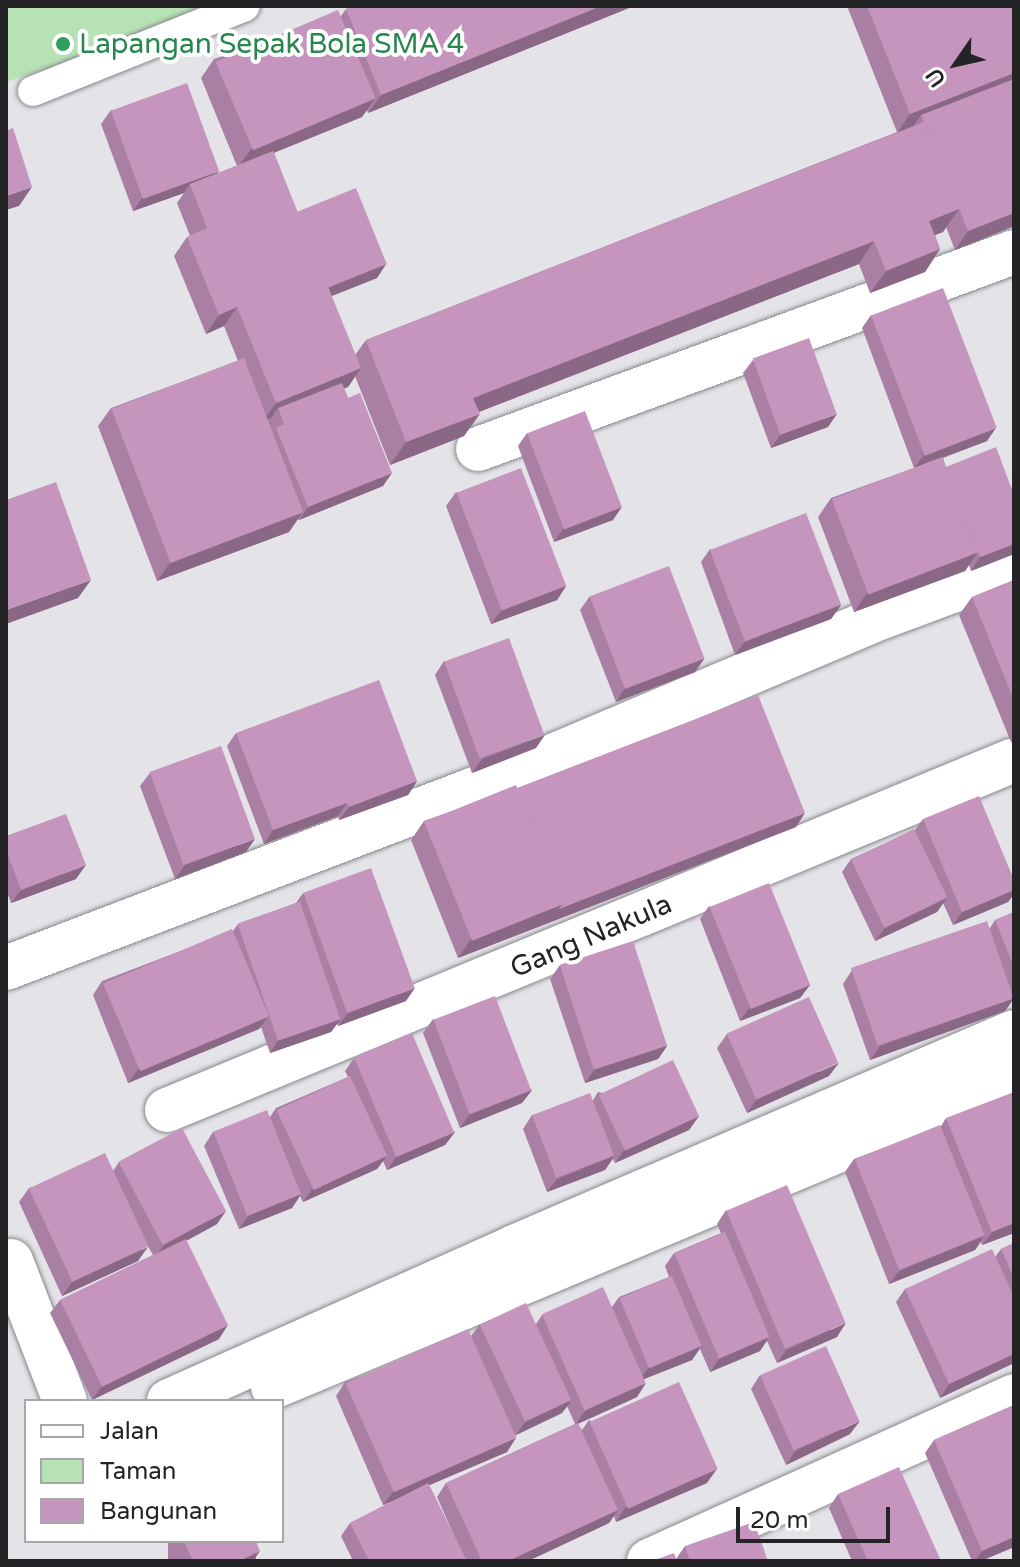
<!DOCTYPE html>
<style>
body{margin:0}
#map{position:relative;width:1020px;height:1567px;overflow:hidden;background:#e3e3e8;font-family:"Varela Round",sans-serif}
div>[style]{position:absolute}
.green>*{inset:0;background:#b7e2b5}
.roads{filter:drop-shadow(0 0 2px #87888b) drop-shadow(0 0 2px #87888b)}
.lane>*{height:30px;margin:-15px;padding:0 15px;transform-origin:15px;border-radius:15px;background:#fff}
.street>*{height:44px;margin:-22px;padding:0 22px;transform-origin:22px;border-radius:22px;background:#fff}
.wall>*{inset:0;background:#a980a3;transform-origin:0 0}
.shaded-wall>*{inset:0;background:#8a6885}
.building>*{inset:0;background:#c595be;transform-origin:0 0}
.dots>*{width:22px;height:22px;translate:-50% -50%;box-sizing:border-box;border:4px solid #fff;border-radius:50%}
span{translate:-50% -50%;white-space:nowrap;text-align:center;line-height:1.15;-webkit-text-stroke:8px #fff;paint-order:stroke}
.leisure-label{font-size:28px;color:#27864d}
.left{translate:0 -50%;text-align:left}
.street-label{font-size:28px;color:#242426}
.frame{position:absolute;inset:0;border:8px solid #242426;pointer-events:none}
.legend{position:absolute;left:24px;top:1399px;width:260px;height:144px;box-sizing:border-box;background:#fff;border:2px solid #a7a7a8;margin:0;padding:10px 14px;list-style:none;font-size:24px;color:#242426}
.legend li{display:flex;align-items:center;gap:16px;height:40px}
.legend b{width:40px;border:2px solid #a7a7a8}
.north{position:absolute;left:916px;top:24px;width:80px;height:80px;-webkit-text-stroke:6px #fff;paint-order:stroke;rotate:236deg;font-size:22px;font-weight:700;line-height:32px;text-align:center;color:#242426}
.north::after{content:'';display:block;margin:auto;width:28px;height:36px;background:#242426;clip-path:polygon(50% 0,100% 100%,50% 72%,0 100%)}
.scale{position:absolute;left:736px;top:1507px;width:154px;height:36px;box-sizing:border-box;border:4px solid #242426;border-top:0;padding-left:10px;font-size:24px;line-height:28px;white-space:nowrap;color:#242426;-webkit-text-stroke:6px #fff;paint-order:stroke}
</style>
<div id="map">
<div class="green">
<i style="clip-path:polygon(6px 6px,234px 6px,6px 82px)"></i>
</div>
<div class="roads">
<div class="lane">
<i style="left:33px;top:91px;width:228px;rotate:-21.8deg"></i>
</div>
<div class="street">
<i style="left:478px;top:449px;width:571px;rotate:-20.18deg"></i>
<i style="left:6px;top:968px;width:497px;rotate:-20.9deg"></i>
<i style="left:470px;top:791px;width:450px;rotate:-22.9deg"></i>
<i style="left:885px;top:616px;width:138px;rotate:-20.4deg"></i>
<i style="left:167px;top:1110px;width:916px;rotate:-22.45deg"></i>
<i style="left:11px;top:1261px;width:150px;rotate:68.9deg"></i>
<i style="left:273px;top:1387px;width:803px;rotate:-22.7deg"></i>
<i style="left:169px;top:1401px;width:376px;rotate:-24deg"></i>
<i style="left:512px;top:1248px;width:546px;rotate:-23.28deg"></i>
<i style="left:649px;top:1561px;width:401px;rotate:-24.3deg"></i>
</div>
</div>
<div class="wall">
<i style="clip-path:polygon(634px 6px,368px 113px,367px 110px,362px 117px,274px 153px,297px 212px,386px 264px,377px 278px,331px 296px,355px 355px,366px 340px,897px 132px,847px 6px,1014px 6px,1014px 226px,955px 250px,946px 227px,943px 232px,935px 235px,940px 249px,925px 272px,870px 293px,859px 264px,479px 412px,464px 436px,390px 465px,355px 376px,348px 387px,344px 388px,383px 486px,299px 520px,298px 519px,289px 532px,157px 581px,98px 426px,111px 408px,238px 361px,224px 326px,206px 334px,174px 256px,187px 237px,190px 236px,177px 203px,184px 193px,133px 211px,101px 124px,111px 110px,217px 174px,237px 166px,201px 78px,214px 59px,341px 16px,346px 9px)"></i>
<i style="clip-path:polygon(871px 315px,987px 441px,943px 458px,946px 467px,1014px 495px,1014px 554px,971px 571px,969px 565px,965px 571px,854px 612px,818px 517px,831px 498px,914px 468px,862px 328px)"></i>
<i style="clip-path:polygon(753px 360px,828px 427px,771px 448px,743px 373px)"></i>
<i style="clip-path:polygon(527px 433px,613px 520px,554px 542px,518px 446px)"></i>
<i style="clip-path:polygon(456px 492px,566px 586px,557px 600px,491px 624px,446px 506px)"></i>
<i style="clip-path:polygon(710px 549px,841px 605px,831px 619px,735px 655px,701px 562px)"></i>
<i style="clip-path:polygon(1014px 580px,1014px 741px,1011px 742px,959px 615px,972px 597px)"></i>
<i style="clip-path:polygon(590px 596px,695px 672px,616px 702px,580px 610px)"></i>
<i style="clip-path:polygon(444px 661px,536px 748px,472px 773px,435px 675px)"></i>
<i style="clip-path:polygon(236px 733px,417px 781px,408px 795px,339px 820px,338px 816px,264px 844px,227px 746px)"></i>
<i style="clip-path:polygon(150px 773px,246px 852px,175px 879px,140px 786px)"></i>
<i style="clip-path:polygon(517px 788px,796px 827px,458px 958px,411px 840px,424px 821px)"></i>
<i style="clip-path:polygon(923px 819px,1014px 880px,1014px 894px,1008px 902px,953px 925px,943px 903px,937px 912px,875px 941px,842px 872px,851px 859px,915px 830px)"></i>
<i style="clip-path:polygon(6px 836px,76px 879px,11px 903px,6px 889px)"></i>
<i style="clip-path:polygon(303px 893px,406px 1001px,338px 1026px,337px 1023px,331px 1032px,270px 1053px,261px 1027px,259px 1029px,128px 1083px,93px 995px,102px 981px,233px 931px,238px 924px,296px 903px)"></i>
<i style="clip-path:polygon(709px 906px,810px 985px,800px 998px,740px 1021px,700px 919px)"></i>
<i style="clip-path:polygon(1014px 912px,1014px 1004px,1013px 1000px,1005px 1011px,870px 1060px,843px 984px,852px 970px,990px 928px,995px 920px)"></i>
<i style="clip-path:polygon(560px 965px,667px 1046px,658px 1059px,585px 1083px,550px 979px)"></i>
<i style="clip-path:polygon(433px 1019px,532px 1090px,522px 1103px,460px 1128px,423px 1033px)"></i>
<i style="clip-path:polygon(727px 1034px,829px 1076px,747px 1113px,717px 1048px)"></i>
<i style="clip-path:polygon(354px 1058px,455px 1132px,445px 1145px,387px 1170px,383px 1161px,377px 1169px,303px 1202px,300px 1196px,292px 1208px,239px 1229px,204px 1146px,213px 1132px,270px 1117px,276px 1108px,348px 1077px,345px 1071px)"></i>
<i style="clip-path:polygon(598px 1092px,699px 1116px,689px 1130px,615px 1163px,613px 1159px,605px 1170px,547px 1192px,523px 1129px,532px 1115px,593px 1100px)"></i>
<i style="clip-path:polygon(946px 1118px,1014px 1233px,982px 1245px,981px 1242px,975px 1250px,889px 1284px,845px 1172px,854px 1159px,941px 1126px)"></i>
<i style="clip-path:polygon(119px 1162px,217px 1224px,186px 1241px,219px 1339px,92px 1400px,50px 1313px,60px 1300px,153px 1255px,145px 1241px,138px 1261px,62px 1296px,19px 1202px,29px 1188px,113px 1171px)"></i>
<i style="clip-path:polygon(evenodd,726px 1210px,837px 1337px,777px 1363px,767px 1341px,760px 1351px,710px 1372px,700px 1349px,692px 1360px,644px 1379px,637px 1397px,578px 1424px,582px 1430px,589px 1420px,707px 1483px,616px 1522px,614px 1516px,609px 1523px,528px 1561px,353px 1561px,341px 1536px,350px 1523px,393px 1501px,383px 1505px,336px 1396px,345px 1382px,471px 1336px,480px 1324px,536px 1324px,542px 1315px,612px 1307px,619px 1297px,669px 1277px,665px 1266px,674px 1253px,721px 1233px,717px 1224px,726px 1210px,567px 1406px,575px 1424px,446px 1483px,437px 1497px,456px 1540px,429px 1485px,507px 1452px,516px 1435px,562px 1413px,567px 1406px)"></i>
<i style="clip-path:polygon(1014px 1243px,1014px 1363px,940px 1398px,896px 1302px,905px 1289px,995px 1257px,1001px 1249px)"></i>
<i style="clip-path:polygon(760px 1375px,850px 1434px,786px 1465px,751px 1389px)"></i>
<i style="clip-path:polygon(1014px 1405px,1014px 1547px,981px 1561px,972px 1561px,925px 1453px,934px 1440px)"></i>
<i style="clip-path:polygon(838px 1494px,940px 1561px,852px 1561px,829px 1508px)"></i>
<i style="left:168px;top:1541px;width:88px;height:22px"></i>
<i style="clip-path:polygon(685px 1546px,768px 1561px,652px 1561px,676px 1559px)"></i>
</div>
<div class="shaded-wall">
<i style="clip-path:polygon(601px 6px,634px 6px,368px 113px,381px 95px)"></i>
<i style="clip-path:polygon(1014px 73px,1014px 86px,921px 115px,913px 127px,897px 133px,910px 114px)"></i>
<i style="clip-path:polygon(375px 99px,362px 117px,238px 167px,251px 149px)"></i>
<i style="clip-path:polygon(219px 171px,209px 184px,190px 184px,184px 193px,133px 211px,143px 197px)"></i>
<i style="clip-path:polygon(32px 187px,19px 206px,6px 210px,6px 196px)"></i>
<i style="clip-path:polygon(959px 209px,943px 232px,914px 243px,929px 221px)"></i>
<i style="clip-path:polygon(1014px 213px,1014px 226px,955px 250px,968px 231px)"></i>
<i style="clip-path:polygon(874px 241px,859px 264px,458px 420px,473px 398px)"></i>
<i style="clip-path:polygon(940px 249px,925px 272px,870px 293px,886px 271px)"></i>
<i style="clip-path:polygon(386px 264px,377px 278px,314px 303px,323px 289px)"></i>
<i style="clip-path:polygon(237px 307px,224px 326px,206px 334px,219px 315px)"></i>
<i style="clip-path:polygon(361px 368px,348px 387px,280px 414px,278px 408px,271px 418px,263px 421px,276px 403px)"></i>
<i style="clip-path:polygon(480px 414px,464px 436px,390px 465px,406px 442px)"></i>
<i style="clip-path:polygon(837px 414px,828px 427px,771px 448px,780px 435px)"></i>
<i style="clip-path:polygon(996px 428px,987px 441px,914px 468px,924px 455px)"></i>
<i style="clip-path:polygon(392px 473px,383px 486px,299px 520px,308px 507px)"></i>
<i style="clip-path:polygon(622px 507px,613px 520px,554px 542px,564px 528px)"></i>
<i style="clip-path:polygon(302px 513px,289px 532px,157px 581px,170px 563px)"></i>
<i style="clip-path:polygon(1014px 544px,1014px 554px,971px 571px,980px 557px)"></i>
<i style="clip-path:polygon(978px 552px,965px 571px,854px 612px,867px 593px)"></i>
<i style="clip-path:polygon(91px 580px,78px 598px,6px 624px,6px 610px)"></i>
<i style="clip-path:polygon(566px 586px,557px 600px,491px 624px,501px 611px)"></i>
<i style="clip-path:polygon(841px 605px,831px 619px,735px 655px,745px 641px)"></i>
<i style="clip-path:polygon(705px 658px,695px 672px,616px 702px,625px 688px)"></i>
<i style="clip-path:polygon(545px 735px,536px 748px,472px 773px,482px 759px)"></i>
<i style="clip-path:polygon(417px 781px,408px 795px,339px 820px,349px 807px)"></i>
<i style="clip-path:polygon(347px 803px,338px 816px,264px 844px,273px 830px)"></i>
<i style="clip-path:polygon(805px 813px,796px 827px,458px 958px,471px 939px)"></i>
<i style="clip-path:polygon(255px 839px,246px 852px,175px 879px,185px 865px)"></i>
<i style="clip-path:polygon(86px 865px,76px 879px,11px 903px,21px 890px)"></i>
<i style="clip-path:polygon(1014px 890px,1014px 894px,1008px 902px,953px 925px,962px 912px)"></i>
<i style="clip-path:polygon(947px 898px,937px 912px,875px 941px,885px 928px)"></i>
<i style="clip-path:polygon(810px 985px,800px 998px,740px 1021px,749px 1008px)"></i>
<i style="clip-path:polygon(415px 988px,406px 1001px,338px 1026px,348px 1013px)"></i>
<i style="clip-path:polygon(1014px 998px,1005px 1011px,870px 1060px,880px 1046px)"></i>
<i style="clip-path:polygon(269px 1016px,259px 1029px,128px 1083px,138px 1069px)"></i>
<i style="clip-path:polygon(341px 1019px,331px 1032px,270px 1053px,279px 1039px)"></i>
<i style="clip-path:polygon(667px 1046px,658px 1059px,585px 1083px,594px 1070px)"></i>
<i style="clip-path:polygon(839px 1063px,829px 1076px,747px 1113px,756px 1100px)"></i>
<i style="clip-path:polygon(532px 1090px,522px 1103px,460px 1128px,469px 1115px)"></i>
<i style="clip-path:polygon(699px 1116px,689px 1130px,615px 1163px,624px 1150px)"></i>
<i style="clip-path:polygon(455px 1132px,445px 1145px,387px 1170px,396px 1157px)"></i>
<i style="clip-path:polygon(387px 1156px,377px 1169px,303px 1202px,312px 1189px)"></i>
<i style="clip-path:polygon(614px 1156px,605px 1170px,547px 1192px,557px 1179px)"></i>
<i style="clip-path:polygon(301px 1194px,292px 1208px,239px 1229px,248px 1216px)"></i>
<i style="clip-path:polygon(226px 1211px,217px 1224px,154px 1258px,164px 1245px)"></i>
<i style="clip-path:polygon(1014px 1223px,1014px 1233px,982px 1245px,992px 1232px)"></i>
<i style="clip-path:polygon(984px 1236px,975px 1250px,889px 1284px,899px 1271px)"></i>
<i style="clip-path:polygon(148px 1247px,138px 1261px,62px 1296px,72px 1282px)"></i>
<i style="clip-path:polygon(846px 1323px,837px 1337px,777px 1363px,786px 1350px)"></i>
<i style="clip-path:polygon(228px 1325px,219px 1339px,92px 1400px,102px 1386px)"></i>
<i style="clip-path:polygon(769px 1337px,760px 1351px,710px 1372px,719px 1359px)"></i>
<i style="clip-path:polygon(701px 1346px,692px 1360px,639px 1381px,648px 1368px)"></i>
<i style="clip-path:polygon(1014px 1354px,1014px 1363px,940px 1398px,949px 1384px)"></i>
<i style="clip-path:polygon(646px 1383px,637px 1397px,575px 1425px,585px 1411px)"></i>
<i style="clip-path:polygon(572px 1400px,562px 1413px,516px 1435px,525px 1422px)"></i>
<i style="clip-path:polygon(860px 1421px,850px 1434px,786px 1465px,795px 1451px)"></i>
<i style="clip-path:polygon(516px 1438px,507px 1452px,383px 1505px,393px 1492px)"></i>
<i style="clip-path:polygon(717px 1469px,707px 1483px,616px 1522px,625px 1508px)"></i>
<i style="clip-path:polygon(618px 1510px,609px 1523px,528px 1561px,508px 1561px)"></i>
<i style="clip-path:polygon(1014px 1537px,1014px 1547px,981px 1561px,975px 1561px,982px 1551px)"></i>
<i style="clip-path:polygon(260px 1551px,253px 1561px,239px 1561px)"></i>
</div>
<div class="building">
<i style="clip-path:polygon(352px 6px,601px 6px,381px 95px,346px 9px)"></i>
<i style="clip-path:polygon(867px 6px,1014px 6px,1014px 73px,910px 114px)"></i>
<i style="left:338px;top:10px;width:96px;height:133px;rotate:67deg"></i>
<i style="clip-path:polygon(1014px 79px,1014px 213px,968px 231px,921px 115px)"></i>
<i style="left:187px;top:83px;width:94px;height:81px;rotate:70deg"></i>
<i style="clip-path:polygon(924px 122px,959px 209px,929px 221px,940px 249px,886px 271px,874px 241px,473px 398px,480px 414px,406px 442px,366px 340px)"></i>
<i style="clip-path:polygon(13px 128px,32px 187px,6px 196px,6px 131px)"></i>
<i style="clip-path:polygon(273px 151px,361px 368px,276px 403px,237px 307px,219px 315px,187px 237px,207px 228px,190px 184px)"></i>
<i style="left:356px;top:188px;width:82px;height:64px;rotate:68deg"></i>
<i style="left:943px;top:288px;width:150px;height:77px;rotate:69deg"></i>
<i style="left:809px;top:338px;width:81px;height:60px;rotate:70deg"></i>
<i style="left:244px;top:358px;width:165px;height:142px;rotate:69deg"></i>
<i style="clip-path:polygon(342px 383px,348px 398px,360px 393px,392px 473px,308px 507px,276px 428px,284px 424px,278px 408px)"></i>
<i style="left:585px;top:411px;width:103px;height:62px;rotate:69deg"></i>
<i style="clip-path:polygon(996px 447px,1014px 495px,1014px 544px,980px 557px,946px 467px)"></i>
<i style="left:942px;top:457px;width:102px;height:118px;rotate:69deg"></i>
<i style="left:521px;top:468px;width:126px;height:69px;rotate:69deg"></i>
<i style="clip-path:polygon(56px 482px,91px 580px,6px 610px,6px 500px)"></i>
<i style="left:806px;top:513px;width:98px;height:103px;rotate:69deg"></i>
<i style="left:669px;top:566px;width:99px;height:85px;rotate:69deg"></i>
<i style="clip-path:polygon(1014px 580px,1014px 700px,972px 597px)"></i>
<i style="left:509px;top:638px;width:103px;height:69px;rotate:70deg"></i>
<i style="clip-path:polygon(379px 680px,417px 781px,349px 807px,347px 803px,273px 830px,236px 733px)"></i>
<i style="clip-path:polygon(758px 695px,805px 813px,559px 909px,563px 904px,517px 788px)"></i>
<i style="left:221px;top:746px;width:99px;height:76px;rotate:70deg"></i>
<i style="left:516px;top:785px;width:128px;height:99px;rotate:68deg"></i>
<i style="clip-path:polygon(979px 796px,1014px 880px,1014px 890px,962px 912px,923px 819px)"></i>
<i style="clip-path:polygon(66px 814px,86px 865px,21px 890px,6px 850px,6px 836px)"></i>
<i style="left:914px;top:829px;width:76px;height:70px;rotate:64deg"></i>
<i style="left:371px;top:868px;width:128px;height:72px;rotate:70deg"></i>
<i style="left:769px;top:883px;width:110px;height:64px;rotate:68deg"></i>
<i style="left:300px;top:902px;width:124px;height:66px;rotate:71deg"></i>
<i style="clip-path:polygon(1014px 912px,1014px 967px,995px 920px)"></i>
<i style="left:987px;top:921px;width:82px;height:144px;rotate:71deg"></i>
<i style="left:232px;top:929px;width:95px;height:140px;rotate:67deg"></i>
<i style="left:633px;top:941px;width:110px;height:77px;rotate:72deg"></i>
<i style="left:495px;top:996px;width:101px;height:66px;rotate:69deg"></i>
<i style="left:809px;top:997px;width:72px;height:90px;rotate:66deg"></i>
<i style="left:412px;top:1033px;width:108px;height:63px;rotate:67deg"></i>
<i style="left:673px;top:1060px;width:62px;height:82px;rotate:65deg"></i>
<i style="left:350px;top:1076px;width:88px;height:81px;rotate:65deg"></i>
<i style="clip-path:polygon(1014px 1092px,1014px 1223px,992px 1232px,946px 1118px)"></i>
<i style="left:590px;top:1093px;width:67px;height:62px;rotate:69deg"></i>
<i style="left:267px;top:1110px;width:91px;height:58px;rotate:68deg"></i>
<i style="left:940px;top:1125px;width:119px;height:92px;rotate:68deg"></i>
<i style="left:182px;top:1128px;width:94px;height:72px;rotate:62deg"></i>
<i style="left:105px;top:1153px;width:103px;height:84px;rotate:65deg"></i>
<i style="left:787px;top:1185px;width:150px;height:66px;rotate:67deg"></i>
<i style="left:725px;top:1232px;width:114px;height:55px;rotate:67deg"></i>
<i style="left:186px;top:1239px;width:96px;height:140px;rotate:64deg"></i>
<i style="clip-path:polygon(1014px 1243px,1014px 1278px,1001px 1249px)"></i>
<i style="clip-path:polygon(992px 1249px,1014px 1297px,1014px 1354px,949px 1384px,905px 1289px)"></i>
<i style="left:672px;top:1276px;width:76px;height:57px;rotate:67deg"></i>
<i style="left:603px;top:1287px;width:105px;height:67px;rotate:66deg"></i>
<i style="left:526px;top:1303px;width:107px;height:51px;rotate:65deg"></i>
<i style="left:468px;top:1329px;width:119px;height:134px;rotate:66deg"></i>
<i style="left:826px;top:1346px;width:82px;height:72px;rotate:66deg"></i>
<i style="left:679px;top:1382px;width:95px;height:98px;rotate:66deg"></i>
<i style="clip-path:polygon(1014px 1405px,1014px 1537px,982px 1551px,934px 1440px)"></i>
<i style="clip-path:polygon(578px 1423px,618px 1510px,508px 1561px,482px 1561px,446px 1483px)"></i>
<i style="clip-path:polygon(899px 1467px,941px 1561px,868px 1561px,838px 1494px)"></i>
<i style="clip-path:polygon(428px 1483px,467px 1561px,369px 1561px,350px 1523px)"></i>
<i style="clip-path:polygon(754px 1522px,768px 1561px,690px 1561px,685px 1546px)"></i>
<i style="clip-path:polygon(184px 1541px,256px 1541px,260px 1551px,239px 1561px,193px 1561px)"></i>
<i style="clip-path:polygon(674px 1553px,677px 1561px,652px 1561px)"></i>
</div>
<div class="dots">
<i style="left:63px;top:44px;background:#2e9e5b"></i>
</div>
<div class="leisure-label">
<span class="left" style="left:79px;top:44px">Lapangan Sepak Bola SMA 4</span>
</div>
<div class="street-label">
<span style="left:591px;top:936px;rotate:-23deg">Gang Nakula</span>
</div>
<div class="frame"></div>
<ul class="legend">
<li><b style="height:10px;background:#fff"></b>Jalan</li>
<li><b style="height:22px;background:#b7e2b5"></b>Taman</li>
<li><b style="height:22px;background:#c595be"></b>Bangunan</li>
</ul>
<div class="north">U</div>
<div class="scale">20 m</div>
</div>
